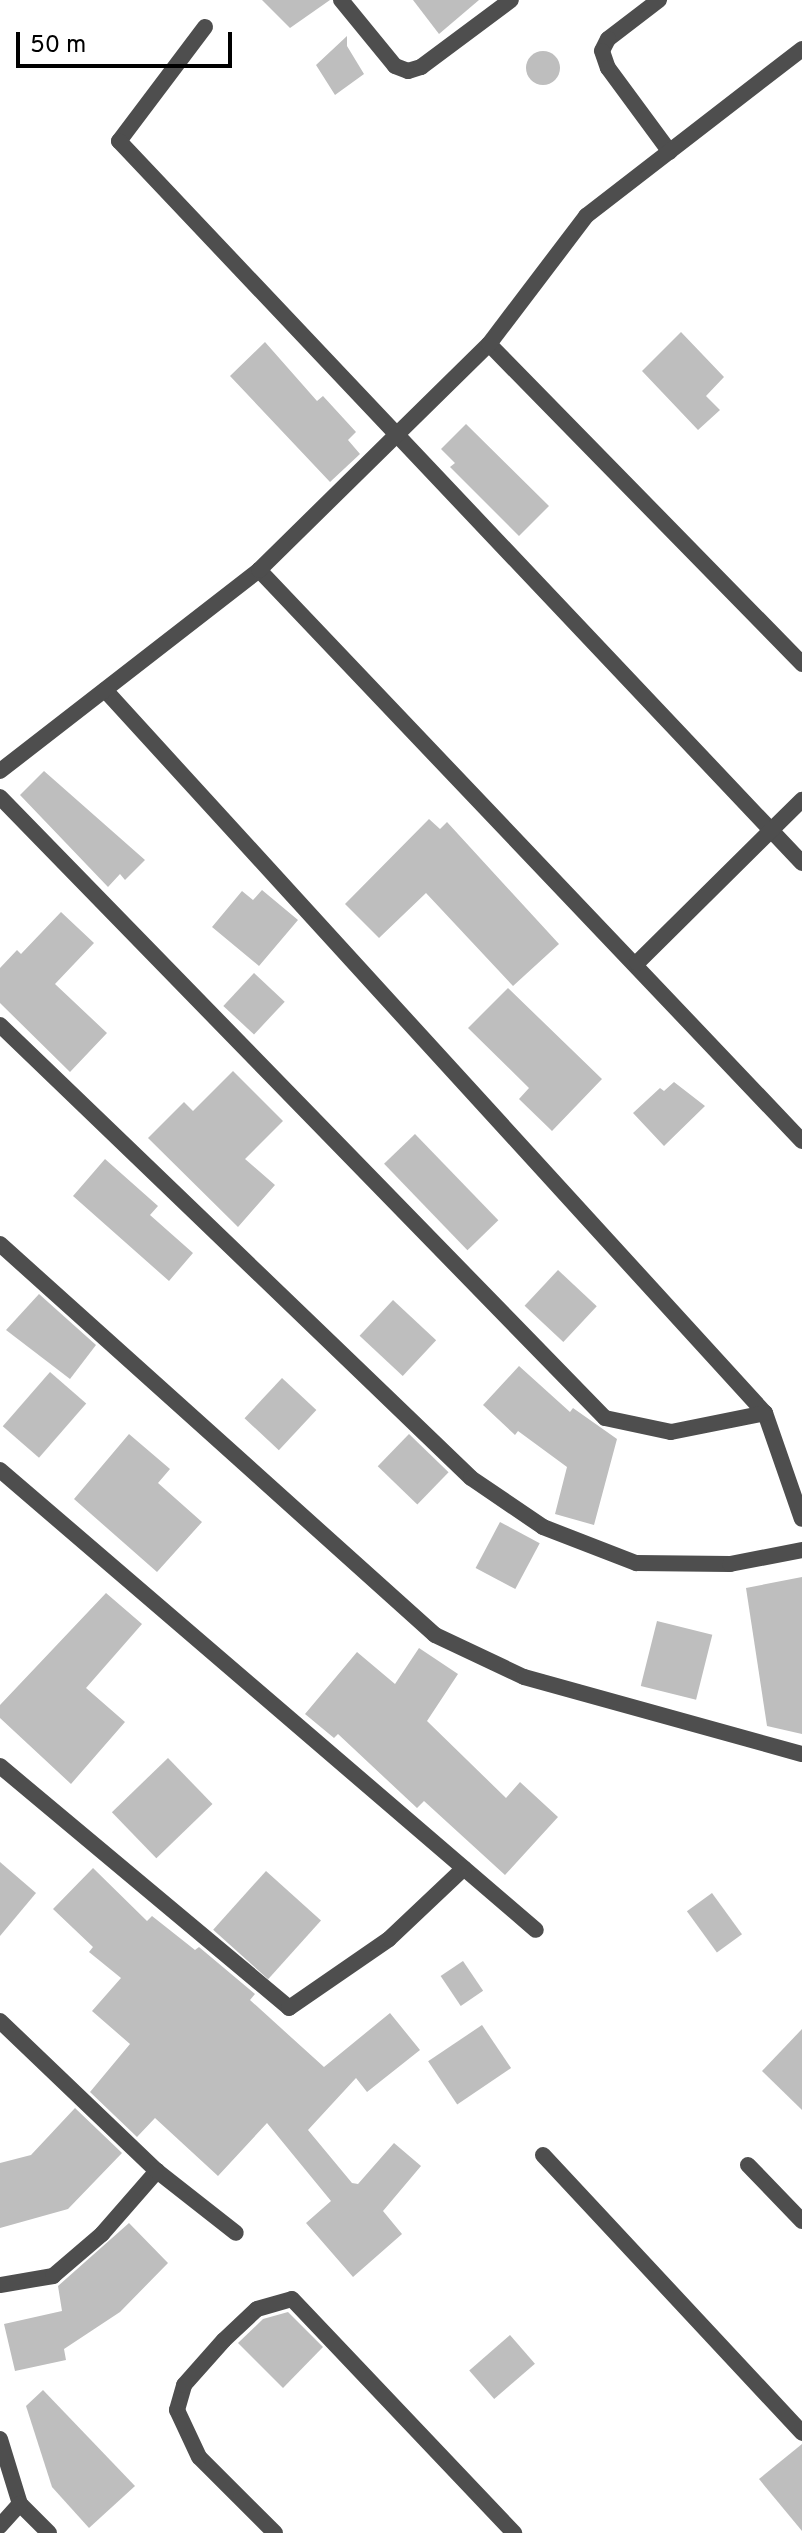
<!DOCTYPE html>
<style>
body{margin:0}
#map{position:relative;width:802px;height:2533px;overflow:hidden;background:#fff;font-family:Overpass,sans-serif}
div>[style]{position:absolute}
.building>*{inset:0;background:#bebebe;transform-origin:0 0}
.round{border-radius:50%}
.street>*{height:16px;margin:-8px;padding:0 8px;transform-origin:8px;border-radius:8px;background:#4e4e4e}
span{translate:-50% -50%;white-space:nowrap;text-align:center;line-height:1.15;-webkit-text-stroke:6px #fff;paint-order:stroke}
.scale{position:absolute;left:16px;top:32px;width:216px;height:36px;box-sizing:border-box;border:4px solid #000;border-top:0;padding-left:10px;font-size:24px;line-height:28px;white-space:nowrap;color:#000;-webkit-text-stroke:6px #fff;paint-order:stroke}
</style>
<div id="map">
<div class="building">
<i style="clip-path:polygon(262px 0,330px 0,290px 28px)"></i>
<i style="clip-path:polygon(413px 0,479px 0,439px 34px)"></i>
<i style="clip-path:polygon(347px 36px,347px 46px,364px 74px,335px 95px,316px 65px)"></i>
<i class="round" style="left:526px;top:51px;width:34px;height:34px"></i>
<i style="clip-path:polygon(681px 332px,724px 377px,706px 396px,720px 410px,698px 430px,642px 371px)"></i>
<i style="clip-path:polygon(265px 342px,317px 401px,323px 396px,356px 432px,348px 440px,360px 454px,330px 482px,230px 376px)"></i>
<i style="clip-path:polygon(466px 424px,549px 506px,519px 536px,450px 467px,455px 463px,441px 449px)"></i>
<i style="clip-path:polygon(44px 771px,145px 860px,125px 880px,120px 874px,108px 887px,20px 795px)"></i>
<i style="clip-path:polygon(429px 819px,440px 829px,447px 822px,559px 944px,513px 986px,426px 893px,379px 938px,345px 904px)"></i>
<i style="clip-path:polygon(262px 890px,298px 920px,259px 966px,212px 927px,242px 891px,253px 900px)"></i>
<i style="clip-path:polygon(61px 912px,94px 943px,55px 984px,107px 1033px,70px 1072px,0 1003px,0 968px,17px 950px,21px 954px)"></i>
<i style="left:254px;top:973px;width:42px;height:45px;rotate:43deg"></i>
<i style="clip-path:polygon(508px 988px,602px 1079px,552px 1131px,519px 1099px,529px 1088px,468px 1028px)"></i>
<i style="clip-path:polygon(233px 1071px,283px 1121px,245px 1159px,275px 1185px,238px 1227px,148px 1138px,184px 1102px,193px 1111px)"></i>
<i style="clip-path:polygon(674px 1082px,705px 1106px,664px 1146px,633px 1113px,660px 1088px,664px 1091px)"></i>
<i style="left:415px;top:1134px;width:120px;height:43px;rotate:46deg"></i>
<i style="clip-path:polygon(105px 1159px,158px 1206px,150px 1215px,193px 1253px,169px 1281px,73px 1196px)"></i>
<i style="left:558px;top:1270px;width:53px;height:49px;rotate:43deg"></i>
<i style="clip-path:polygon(39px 1294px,96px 1345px,70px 1379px,6px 1330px)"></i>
<i style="left:393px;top:1300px;width:59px;height:49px;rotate:43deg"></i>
<i style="clip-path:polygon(519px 1366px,570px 1412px,573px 1408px,617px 1439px,594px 1525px,555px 1514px,567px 1467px,518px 1431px,515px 1435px,483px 1405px)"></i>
<i style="left:50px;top:1372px;width:48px;height:72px;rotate:41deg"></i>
<i style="left:282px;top:1378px;width:47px;height:55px;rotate:43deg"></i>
<i style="clip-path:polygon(129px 1434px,170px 1469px,158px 1483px,202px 1522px,157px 1572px,74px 1499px)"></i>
<i style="left:409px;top:1434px;width:55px;height:45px;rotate:44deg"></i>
<i style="left:500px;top:1522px;width:45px;height:52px;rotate:28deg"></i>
<i style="clip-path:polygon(802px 1577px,802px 1734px,767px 1726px,746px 1588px)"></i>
<i style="clip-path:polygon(106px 1593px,142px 1624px,86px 1688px,125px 1722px,71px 1784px,0 1718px,0 1705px)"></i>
<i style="left:657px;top:1621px;width:57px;height:67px;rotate:14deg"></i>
<i style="clip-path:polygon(419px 1648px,458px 1674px,427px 1721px,506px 1798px,520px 1782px,558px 1817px,505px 1875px,424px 1801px,417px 1808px,338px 1734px,334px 1738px,305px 1714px,357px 1652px,395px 1684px)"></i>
<i style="left:168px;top:1758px;width:64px;height:78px;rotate:46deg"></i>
<i style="clip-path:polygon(0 1862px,36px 1893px,0 1936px)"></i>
<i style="clip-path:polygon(93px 1868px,147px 1921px,152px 1916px,195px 1950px,199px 1947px,255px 1994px,250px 2000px,324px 2067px,390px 2013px,420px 2050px,367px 2092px,356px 2078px,308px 2130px,352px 2183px,358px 2184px,394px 2143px,421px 2166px,383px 2211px,402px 2234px,353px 2277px,306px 2223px,331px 2201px,267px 2123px,218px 2176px,155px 2118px,137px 2137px,90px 2092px,130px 2044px,92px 2011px,121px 1978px,89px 1952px,93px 1947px,53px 1909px)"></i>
<i style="left:266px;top:1871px;width:74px;height:79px;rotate:42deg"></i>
<i style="left:712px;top:1893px;width:51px;height:31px;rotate:54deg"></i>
<i style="left:463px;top:1961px;width:36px;height:27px;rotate:56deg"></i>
<i style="left:482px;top:2025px;width:52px;height:65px;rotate:56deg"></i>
<i style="clip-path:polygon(802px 2029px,802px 2110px,762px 2071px)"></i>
<i style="clip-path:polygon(75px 2108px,122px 2153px,68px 2209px,0 2228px,0 2163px,31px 2155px)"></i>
<i style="clip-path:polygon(129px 2223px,168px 2263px,120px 2312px,64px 2349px,66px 2360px,15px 2371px,4px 2324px,62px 2311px,58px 2286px)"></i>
<i style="clip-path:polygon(288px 2312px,323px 2347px,283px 2388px,238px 2343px,263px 2319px)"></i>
<i style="left:510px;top:2335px;width:38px;height:54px;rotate:49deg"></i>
<i style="clip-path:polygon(43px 2390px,135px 2486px,89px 2528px,52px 2487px,26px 2406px)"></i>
<i style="clip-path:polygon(802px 2444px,802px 2531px,759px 2479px)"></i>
</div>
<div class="street">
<i style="left:341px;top:0;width:85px;rotate:50.7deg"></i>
<i style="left:395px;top:66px;width:14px;rotate:21deg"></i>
<i style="left:408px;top:71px;width:14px;rotate:-17deg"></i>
<i style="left:421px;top:67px;width:112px;rotate:-36.7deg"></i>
<i style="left:659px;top:0;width:64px;rotate:142.6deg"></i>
<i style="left:608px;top:39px;width:13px;rotate:117deg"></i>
<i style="left:602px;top:51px;width:18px;rotate:71deg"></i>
<i style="left:608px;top:68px;width:104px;rotate:53.6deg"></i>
<i style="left:205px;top:27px;width:143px;rotate:127deg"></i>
<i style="left:119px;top:141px;width:994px;rotate:46.59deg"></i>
<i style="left:489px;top:344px;width:448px;rotate:45.6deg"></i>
<i style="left:259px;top:570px;width:788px;rotate:46.44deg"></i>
<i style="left:105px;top:690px;width:979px;rotate:47.61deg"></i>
<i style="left:765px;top:1413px;width:112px;rotate:70.8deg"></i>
<i style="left:0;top:771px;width:328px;rotate:-37.8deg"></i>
<i style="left:259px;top:570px;width:322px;rotate:-44.5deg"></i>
<i style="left:489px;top:344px;width:161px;rotate:-52.8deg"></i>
<i style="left:586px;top:216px;width:273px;rotate:-37.7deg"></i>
<i style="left:0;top:797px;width:867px;rotate:45.75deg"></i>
<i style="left:605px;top:1418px;width:67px;rotate:12deg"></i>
<i style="left:671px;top:1432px;width:96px;rotate:-11.4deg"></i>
<i style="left:637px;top:963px;width:232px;rotate:-44.7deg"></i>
<i style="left:0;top:1025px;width:653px;rotate:43.88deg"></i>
<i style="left:471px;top:1478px;width:87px;rotate:34.2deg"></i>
<i style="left:543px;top:1527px;width:100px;rotate:21.2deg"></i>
<i style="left:636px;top:1563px;width:94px;rotate:0.6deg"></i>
<i style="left:730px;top:1564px;width:73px;rotate:-11deg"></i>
<i style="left:0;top:1244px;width:585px;rotate:41.95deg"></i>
<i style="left:435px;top:1635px;width:98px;rotate:25.3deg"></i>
<i style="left:524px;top:1677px;width:288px;rotate:15.5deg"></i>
<i style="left:0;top:1470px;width:706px;rotate:40.64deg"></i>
<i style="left:0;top:1766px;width:377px;rotate:39.9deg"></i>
<i style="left:289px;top:2008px;width:121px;rotate:-34.6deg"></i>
<i style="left:389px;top:1939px;width:103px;rotate:-43.4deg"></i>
<i style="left:0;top:2021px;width:217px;rotate:43.7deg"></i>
<i style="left:543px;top:2155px;width:380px;rotate:47deg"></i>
<i style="left:748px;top:2165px;width:78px;rotate:46deg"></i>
<i style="left:0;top:2285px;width:54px;rotate:-9.6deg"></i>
<i style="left:53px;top:2276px;width:65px;rotate:-40.6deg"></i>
<i style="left:102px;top:2234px;width:84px;rotate:-48.9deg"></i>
<i style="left:157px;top:2171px;width:100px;rotate:38.1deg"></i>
<i style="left:0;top:2439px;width:68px;rotate:72.9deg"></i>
<i style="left:20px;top:2504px;width:41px;rotate:45deg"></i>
<i style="left:0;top:2526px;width:30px;rotate:-48deg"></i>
<i style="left:275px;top:2533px;width:107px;rotate:-135deg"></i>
<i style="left:199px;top:2457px;width:52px;rotate:-115.1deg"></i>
<i style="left:177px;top:2410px;width:26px;rotate:-74deg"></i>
<i style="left:184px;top:2385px;width:60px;rotate:-48.4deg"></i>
<i style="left:224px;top:2340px;width:45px;rotate:-43.2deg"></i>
<i style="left:257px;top:2309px;width:36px;rotate:-16deg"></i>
<i style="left:292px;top:2299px;width:323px;rotate:46.5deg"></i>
</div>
<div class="scale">50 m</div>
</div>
